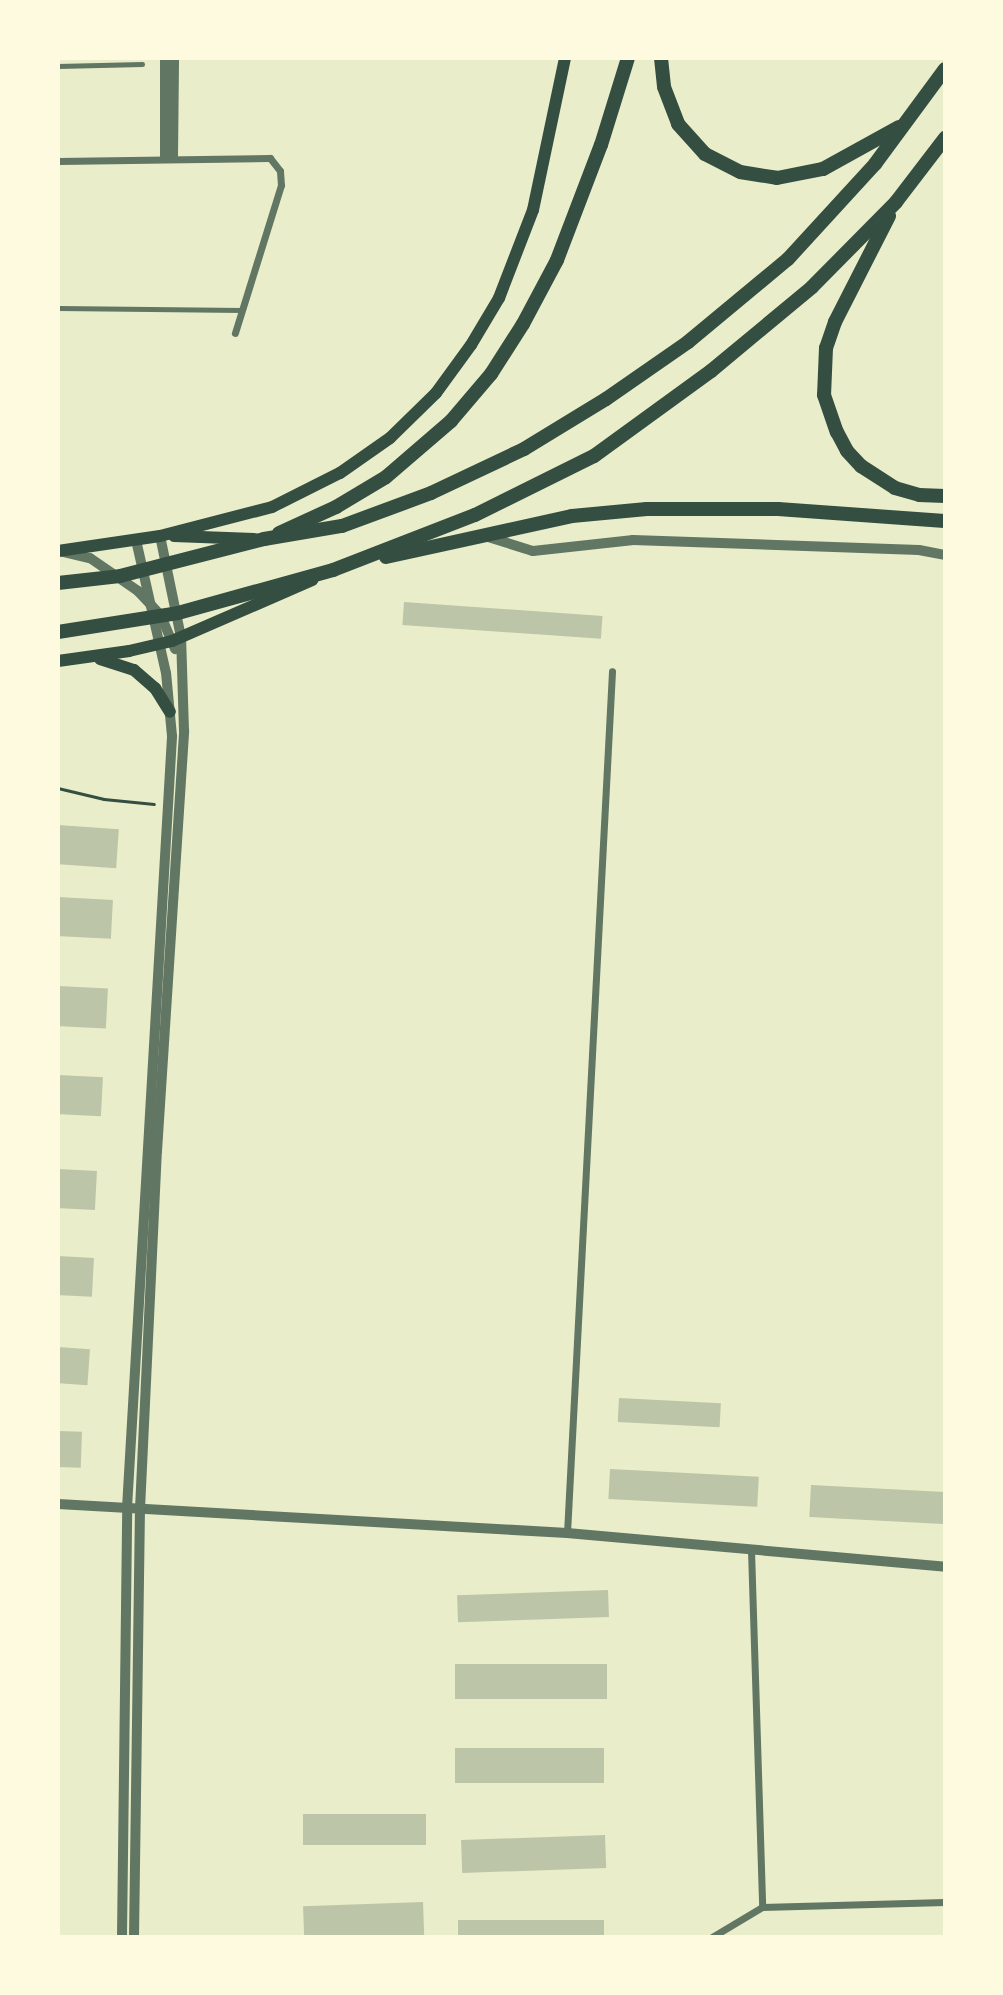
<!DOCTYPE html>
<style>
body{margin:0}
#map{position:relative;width:1003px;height:1995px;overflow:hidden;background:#e9edc9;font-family:"IBM Plex Serif",serif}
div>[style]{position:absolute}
.building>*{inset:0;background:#bcc5a7;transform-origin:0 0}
.path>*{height:2.5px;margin:-1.25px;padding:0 1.25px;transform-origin:1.25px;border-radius:1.25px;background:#344e41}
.service>*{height:4.5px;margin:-2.25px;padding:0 2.25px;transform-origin:2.25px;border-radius:2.25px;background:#617663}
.minor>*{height:7px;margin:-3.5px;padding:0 3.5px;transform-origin:3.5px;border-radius:3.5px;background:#617663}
.tertiary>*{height:10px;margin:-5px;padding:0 5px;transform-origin:5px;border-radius:5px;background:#617663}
.secondary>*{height:12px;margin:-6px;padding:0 6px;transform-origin:6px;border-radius:6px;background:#344e41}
.trunk>*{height:14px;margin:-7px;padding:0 7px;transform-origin:7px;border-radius:7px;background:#344e41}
span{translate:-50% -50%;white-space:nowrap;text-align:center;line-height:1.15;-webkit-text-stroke:7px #fefae0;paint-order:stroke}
.frame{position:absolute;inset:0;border:60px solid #fefae0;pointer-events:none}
</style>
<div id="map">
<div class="building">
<i style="left:404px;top:602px;width:199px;height:23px;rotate:4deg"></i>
<i style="left:58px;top:825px;width:61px;height:39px;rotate:4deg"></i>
<i style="left:58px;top:897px;width:55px;height:39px;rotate:3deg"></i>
<i style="left:58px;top:986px;width:50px;height:40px;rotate:3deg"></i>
<i style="left:58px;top:1075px;width:45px;height:39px;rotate:3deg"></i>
<i style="left:58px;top:1169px;width:39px;height:39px;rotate:3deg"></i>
<i style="left:58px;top:1256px;width:36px;height:39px;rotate:3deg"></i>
<i style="left:58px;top:1347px;width:32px;height:36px;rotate:4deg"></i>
<i style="left:619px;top:1398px;width:102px;height:24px;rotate:3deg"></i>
<i style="left:58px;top:1431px;width:24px;height:36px;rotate:2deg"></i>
<i style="left:610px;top:1469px;width:149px;height:30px;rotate:3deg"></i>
<i style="left:811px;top:1485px;width:134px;height:32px;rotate:3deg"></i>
<i style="left:608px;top:1590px;width:27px;height:151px;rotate:88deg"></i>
<i style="left:607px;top:1664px;width:35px;height:152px;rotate:90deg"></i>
<i style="left:604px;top:1748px;width:35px;height:149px;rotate:90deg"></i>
<i style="left:426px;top:1814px;width:31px;height:123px;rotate:90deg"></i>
<i style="left:605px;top:1835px;width:33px;height:144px;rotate:88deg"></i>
<i style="left:423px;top:1902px;width:35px;height:120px;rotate:88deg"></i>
<i style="left:458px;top:1920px;width:146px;height:17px"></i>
</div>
<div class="path">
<i style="left:58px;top:788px;width:47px;rotate:13.4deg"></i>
<i style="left:104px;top:799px;width:50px;rotate:5.7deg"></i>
</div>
<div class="service">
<i style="left:58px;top:66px;width:84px;rotate:-1.4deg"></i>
<i style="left:58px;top:308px;width:184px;rotate:0.6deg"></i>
</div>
<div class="minor">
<i style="left:58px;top:161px;width:212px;rotate:-0.8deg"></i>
<i style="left:270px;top:158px;width:16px;rotate:52deg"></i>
<i style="left:280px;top:171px;width:14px;rotate:86deg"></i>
<i style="left:281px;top:185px;width:155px;rotate:107.3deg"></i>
<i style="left:567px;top:1533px;width:863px;rotate:-87.01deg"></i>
<i style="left:751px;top:1550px;width:357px;rotate:88.2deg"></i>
<i style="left:712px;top:1937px;width:58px;rotate:-31deg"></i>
<i style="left:762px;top:1907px;width:183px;rotate:-1.6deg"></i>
</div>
<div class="tertiary">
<i style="left:165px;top:58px;width:100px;rotate:90deg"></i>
<i style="left:173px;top:158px;width:100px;rotate:-89.4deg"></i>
<i style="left:485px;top:536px;width:50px;rotate:17.4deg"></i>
<i style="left:533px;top:551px;width:101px;rotate:-6.3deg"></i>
<i style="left:633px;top:540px;width:286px;rotate:2deg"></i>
<i style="left:919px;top:550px;width:26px;rotate:11deg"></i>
<i style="left:63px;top:552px;width:28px;rotate:13deg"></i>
<i style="left:90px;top:558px;width:58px;rotate:34.5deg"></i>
<i style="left:138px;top:591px;width:34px;rotate:47deg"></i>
<i style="left:161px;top:616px;width:36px;rotate:67deg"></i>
<i style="left:58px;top:1504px;width:510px;rotate:3.26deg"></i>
<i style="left:567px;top:1533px;width:380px;rotate:5.1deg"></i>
<i style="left:122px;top:1937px;width:429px;rotate:-89.3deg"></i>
<i style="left:127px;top:1508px;width:773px;rotate:-86.66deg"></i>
<i style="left:172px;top:736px;width:63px;rotate:-95.4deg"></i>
<i style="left:166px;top:673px;width:136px;rotate:-102.7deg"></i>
<i style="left:134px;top:1937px;width:428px;rotate:-89.2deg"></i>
<i style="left:140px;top:1509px;width:358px;rotate:-87.3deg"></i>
<i style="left:157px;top:1151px;width:421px;rotate:-86.3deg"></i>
<i style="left:184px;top:731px;width:94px;rotate:-91.8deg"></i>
<i style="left:181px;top:637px;width:103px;rotate:-101.7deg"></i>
</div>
<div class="secondary">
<i style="left:174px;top:536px;width:80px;rotate:2.1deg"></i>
<i style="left:58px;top:551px;width:103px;rotate:-8.4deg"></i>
<i style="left:160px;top:536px;width:116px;rotate:-14.5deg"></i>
<i style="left:272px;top:507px;width:76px;rotate:-26.6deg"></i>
<i style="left:340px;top:473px;width:61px;rotate:-35deg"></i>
<i style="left:390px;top:438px;width:64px;rotate:-44.4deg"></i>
<i style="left:436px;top:393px;width:59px;rotate:-53.9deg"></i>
<i style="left:471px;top:345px;width:55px;rotate:-59.2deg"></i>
<i style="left:499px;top:298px;width:94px;rotate:-68.9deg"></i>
<i style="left:533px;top:210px;width:155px;rotate:-78.1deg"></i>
<i style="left:100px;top:659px;width:36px;rotate:18deg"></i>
<i style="left:134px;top:670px;width:28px;rotate:41deg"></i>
<i style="left:155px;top:688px;width:28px;rotate:58deg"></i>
<i style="left:58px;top:661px;width:72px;rotate:-8deg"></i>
<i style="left:129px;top:651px;width:44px;rotate:-13.1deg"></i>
<i style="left:172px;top:641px;width:153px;rotate:-23.5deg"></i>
</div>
<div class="trunk">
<i style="left:661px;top:58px;width:29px;rotate:84deg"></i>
<i style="left:664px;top:87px;width:40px;rotate:69deg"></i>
<i style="left:678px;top:124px;width:40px;rotate:48deg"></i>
<i style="left:705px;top:154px;width:39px;rotate:27deg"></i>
<i style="left:740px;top:172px;width:37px;rotate:9deg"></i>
<i style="left:777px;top:178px;width:47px;rotate:-11.1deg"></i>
<i style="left:823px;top:169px;width:87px;rotate:-28.9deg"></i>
<i style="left:889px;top:216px;width:119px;rotate:117deg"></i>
<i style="left:835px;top:322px;width:28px;rotate:109deg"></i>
<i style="left:826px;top:348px;width:47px;rotate:92.4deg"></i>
<i style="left:824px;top:395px;width:39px;rotate:71deg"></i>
<i style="left:837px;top:432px;width:21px;rotate:62deg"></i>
<i style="left:847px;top:451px;width:21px;rotate:47deg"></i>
<i style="left:861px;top:466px;width:40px;rotate:32.9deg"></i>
<i style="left:895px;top:488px;width:25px;rotate:16deg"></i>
<i style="left:919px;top:495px;width:26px;rotate:2deg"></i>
<i style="left:279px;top:533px;width:63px;rotate:-24.5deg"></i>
<i style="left:336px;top:507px;width:58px;rotate:-31deg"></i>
<i style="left:386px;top:477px;width:86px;rotate:-40.7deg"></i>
<i style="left:451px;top:421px;width:62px;rotate:-49.6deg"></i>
<i style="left:491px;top:374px;width:59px;rotate:-57.4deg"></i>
<i style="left:523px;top:324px;width:72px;rotate:-62deg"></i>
<i style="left:557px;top:260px;width:123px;rotate:-69.1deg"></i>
<i style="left:601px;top:145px;width:91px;rotate:-72.8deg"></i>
<i style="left:386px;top:557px;width:190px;rotate:-12.4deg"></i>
<i style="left:572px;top:516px;width:75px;rotate:-5.3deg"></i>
<i style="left:647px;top:509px;width:131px"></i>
<i style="left:778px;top:509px;width:167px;rotate:4.1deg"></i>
<i style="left:58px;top:583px;width:62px;rotate:-6.4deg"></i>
<i style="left:120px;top:576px;width:149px;rotate:-14.4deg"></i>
<i style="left:264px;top:539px;width:79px;rotate:-9.5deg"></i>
<i style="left:342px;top:526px;width:95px;rotate:-20.3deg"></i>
<i style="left:431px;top:493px;width:103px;rotate:-25.3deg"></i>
<i style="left:524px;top:449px;width:96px;rotate:-31.4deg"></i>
<i style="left:606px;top:399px;width:100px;rotate:-34.8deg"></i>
<i style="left:688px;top:342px;width:130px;rotate:-39.7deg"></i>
<i style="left:788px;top:259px;width:129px;rotate:-47.5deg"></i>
<i style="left:875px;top:164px;width:118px;rotate:-53.6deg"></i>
<i style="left:58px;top:632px;width:121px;rotate:-9deg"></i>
<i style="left:178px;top:613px;width:161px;rotate:-15.5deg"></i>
<i style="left:333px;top:570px;width:152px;rotate:-21.2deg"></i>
<i style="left:475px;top:515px;width:133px;rotate:-26.4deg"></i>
<i style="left:594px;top:456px;width:145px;rotate:-36deg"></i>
<i style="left:711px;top:371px;width:131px;rotate:-39.7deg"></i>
<i style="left:812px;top:287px;width:120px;rotate:-45.3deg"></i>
<i style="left:896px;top:202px;width:81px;rotate:-52.6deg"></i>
</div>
<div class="frame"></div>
</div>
